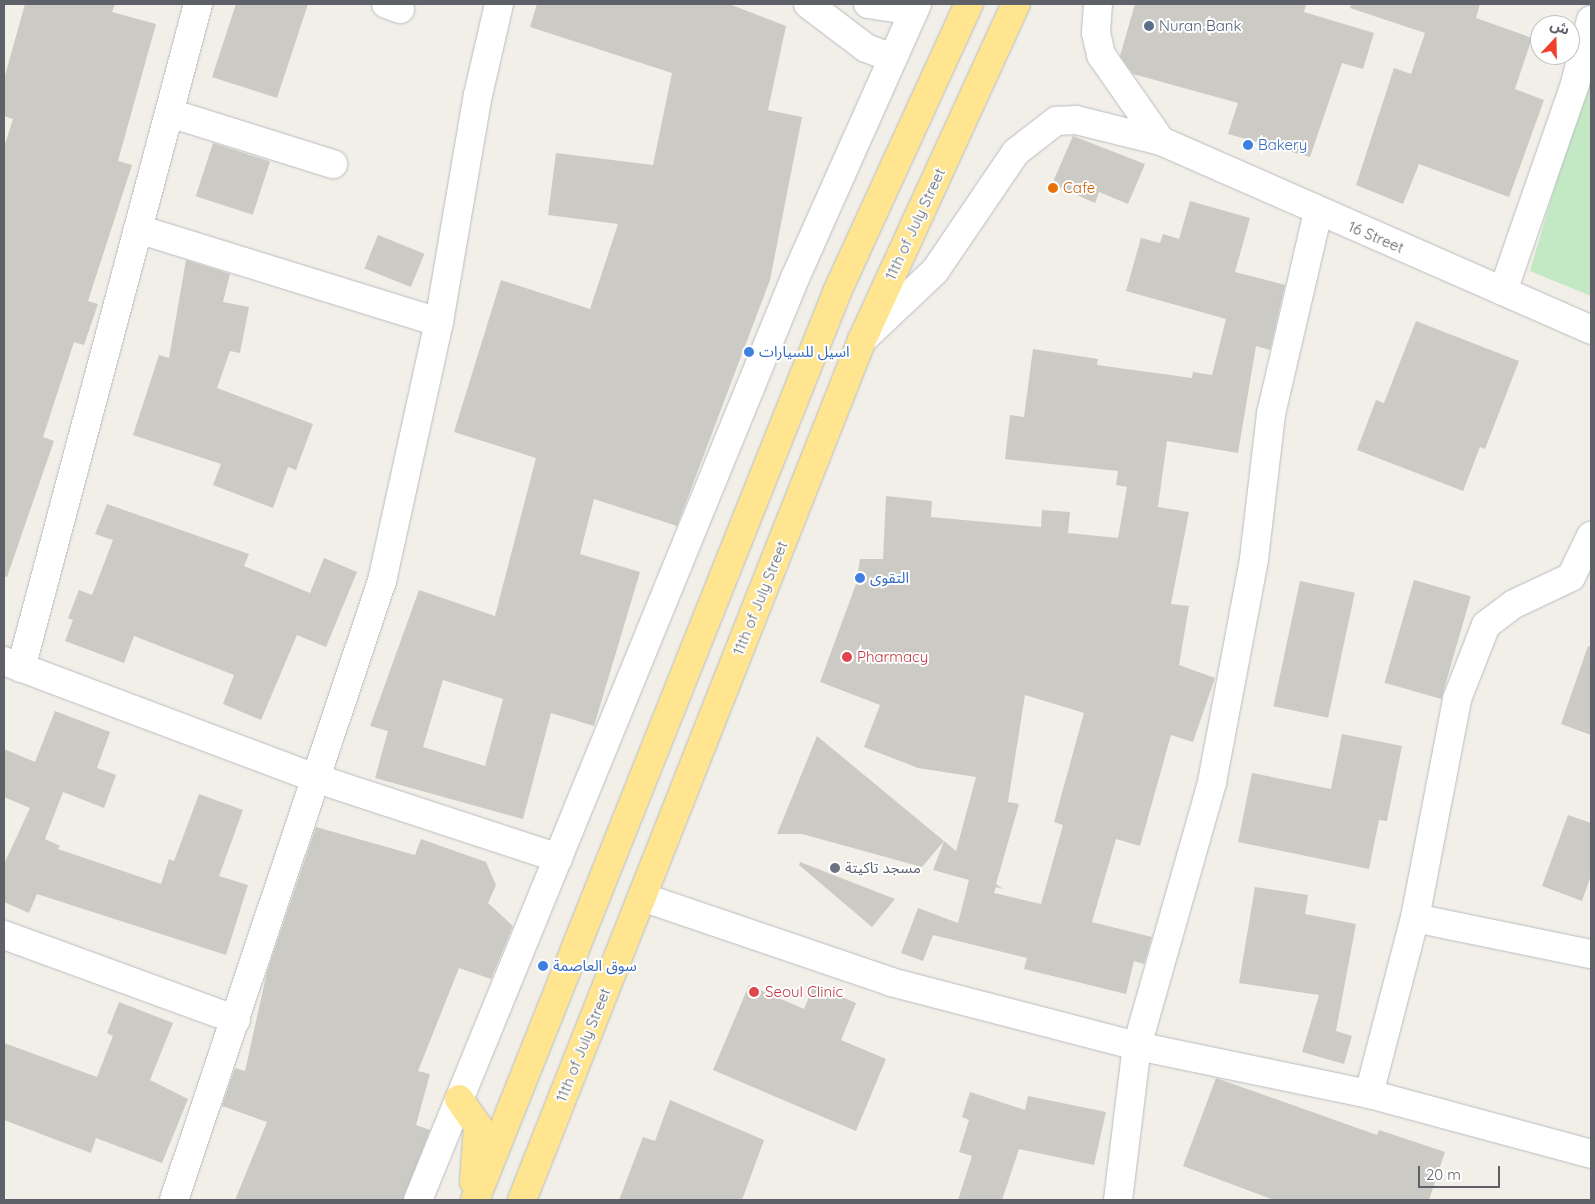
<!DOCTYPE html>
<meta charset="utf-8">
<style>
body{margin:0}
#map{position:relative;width:1595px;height:1204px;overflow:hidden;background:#f1efe7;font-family:Quicksand,"Noto Sans Arabic",sans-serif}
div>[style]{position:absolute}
.green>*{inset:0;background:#c3e9c4}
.building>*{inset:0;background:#cccac4;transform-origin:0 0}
.roads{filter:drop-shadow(0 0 1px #b9bcc1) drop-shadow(0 0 1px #b9bcc1)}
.street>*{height:28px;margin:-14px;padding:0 14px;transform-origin:14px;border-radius:14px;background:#fff}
.secondary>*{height:28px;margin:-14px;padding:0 14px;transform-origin:14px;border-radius:14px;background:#fff}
.highway>*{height:28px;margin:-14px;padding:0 14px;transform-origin:14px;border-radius:14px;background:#ffe590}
.dots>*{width:14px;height:14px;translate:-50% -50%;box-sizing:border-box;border:2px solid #fff;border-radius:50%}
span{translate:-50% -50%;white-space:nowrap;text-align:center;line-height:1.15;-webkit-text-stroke:4px #fff;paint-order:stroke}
.service-label{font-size:15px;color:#4e5e75}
.left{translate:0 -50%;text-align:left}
.shop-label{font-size:15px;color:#366cbe}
.food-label{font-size:15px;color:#c56008}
.street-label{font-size:15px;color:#5e6268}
.health-label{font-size:15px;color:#be3a42}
.worship-label{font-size:15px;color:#5b616d}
.frame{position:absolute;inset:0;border:5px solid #5e6268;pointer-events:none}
.north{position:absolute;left:1530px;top:15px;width:50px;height:50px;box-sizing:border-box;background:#fff;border:1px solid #bfc0c3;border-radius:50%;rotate:21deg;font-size:14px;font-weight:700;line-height:20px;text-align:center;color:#5e6268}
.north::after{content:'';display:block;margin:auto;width:18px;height:22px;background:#f0412d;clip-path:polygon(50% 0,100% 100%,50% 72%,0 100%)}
.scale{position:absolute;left:1418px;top:1166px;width:82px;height:22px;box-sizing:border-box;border:2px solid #5e6268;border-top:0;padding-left:6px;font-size:15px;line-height:18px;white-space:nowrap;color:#5e6268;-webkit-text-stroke:4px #fff;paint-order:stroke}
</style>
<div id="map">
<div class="green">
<i style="clip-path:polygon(1591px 63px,1591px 296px,1530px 271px)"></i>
</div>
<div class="building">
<i style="clip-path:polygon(25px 4px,115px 4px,112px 12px,156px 24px,118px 161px,132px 165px,88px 301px,98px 304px,84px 345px,74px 342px,43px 437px,54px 441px,7px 577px,4px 576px,4px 147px,13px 119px,4px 116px,4px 79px)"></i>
<i style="clip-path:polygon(236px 4px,308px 4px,277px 98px,212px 77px)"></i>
<i style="clip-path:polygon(evenodd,537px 4px,729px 4px,786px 26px,768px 110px,802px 117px,770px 280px,677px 526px,594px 499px,580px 554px,640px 572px,594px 726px,551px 713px,523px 819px,375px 778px,388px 731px,370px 726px,419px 590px,495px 616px,536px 458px,454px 432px,501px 280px,590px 309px,618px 224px,548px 215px,556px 153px,653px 165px,672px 73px,530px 27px,537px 4px,443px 680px,503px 699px,485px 766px,423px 747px,443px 680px)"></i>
<i style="clip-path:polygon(1135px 4px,1306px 4px,1304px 12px,1374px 33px,1363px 69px,1342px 63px,1310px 157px,1228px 134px,1238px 103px,1133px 74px,1120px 56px)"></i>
<i style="clip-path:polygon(1351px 4px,1480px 4px,1476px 18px,1532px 38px,1515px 89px,1544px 100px,1509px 197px,1419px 164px,1403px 204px,1356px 185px,1394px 68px,1411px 74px,1425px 33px,1350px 8px)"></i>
<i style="clip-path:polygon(1073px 136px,1145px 164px,1128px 204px,1099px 192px,1095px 203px,1052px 184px)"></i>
<i style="left:213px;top:143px;width:60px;height:56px;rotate:18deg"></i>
<i style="clip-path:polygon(evenodd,1190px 201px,1250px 218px,1235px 272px,1285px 285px,1270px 350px,1256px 346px,1238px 453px,1167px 441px,1158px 507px,1189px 512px,1171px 604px,1189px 606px,1179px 665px,1215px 678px,1193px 742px,1171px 735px,1140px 846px,1116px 839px,1092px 922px,1152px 937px,1144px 964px,1134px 961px,1126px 994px,1024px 969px,1027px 958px,933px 935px,923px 961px,901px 953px,918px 908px,958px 923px,969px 880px,933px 870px,944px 841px,956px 851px,976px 777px,918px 768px,864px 747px,880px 705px,820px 682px,856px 584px,860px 559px,883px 559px,886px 496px,932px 501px,931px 517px,1041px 527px,1042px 510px,1070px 512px,1068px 533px,1118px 538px,1127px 487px,1116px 485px,1118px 471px,1005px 459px,1010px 415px,1024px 417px,1033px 349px,1098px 359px,1097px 365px,1192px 378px,1193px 372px,1212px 375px,1226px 319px,1126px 291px,1141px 238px,1160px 243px,1163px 234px,1179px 239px,1190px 201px,1025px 695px,1084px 713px,1054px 822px,1063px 825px,1041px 904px,994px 893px,996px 887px,1003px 889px,996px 884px,1019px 804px,1008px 802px,1025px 695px)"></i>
<i style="left:378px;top:235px;width:50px;height:36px;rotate:22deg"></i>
<i style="clip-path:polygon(186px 260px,230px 274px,223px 302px,249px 307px,240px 353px,230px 351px,217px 388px,313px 424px,296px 470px,288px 467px,273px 508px,213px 485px,221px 464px,133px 435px,159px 355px,169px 358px)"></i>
<i style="clip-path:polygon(1416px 321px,1519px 361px,1485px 449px,1480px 447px,1463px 491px,1357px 450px,1376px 400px,1384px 403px)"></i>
<i style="clip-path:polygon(107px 504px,249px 554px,244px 566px,310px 593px,324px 558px,357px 572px,326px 647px,297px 635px,261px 720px,223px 704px,234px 675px,134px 636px,124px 663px,65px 641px,73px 620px,68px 618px,79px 590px,92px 595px,113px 540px,95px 534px)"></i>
<i style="left:1414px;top:580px;width:59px;height:107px;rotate:16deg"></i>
<i style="left:1300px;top:581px;width:56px;height:128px;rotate:12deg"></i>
<i style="clip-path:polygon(1588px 646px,1591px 647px,1591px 735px,1561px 724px)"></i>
<i style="clip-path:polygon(55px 711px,110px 732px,97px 768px,116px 775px,104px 808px,63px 792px,45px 839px,60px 846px,58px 849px,161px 884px,169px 859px,174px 861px,199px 794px,243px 810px,219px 876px,248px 885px,226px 955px,37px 894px,29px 913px,4px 902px,4px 864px,30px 808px,4px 797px,4px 749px,35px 762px)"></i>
<i style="clip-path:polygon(1342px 734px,1402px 746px,1387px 821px,1379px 820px,1369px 869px,1238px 842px,1252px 773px,1331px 789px)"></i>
<i style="clip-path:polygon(817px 736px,944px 841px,922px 867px,802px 834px,777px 834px)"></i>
<i style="clip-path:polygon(1568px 815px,1591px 823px,1591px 875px,1582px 901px,1542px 886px)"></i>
<i style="clip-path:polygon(316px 827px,415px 855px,421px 839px,486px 862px,496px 885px,488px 903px,513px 926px,491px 979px,459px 968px,418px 1071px,430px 1074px,416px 1125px,430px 1130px,403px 1200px,235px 1200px,267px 1122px,222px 1106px,235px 1068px,245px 1071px,267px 972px)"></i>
<i style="clip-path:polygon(800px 862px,895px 899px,872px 927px,799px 865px)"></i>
<i style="clip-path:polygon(1255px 887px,1308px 895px,1305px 914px,1356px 924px,1336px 1031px,1352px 1036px,1344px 1064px,1302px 1052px,1319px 995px,1239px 983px)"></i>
<i style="clip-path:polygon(749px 985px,804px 1009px,814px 985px,856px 1003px,841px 1040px,886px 1059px,856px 1131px,713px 1070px)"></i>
<i style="clip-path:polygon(119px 1002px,173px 1023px,150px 1080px,188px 1099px,162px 1163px,96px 1138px,91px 1153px,4px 1120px,4px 1043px,97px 1077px,113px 1036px,107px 1033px)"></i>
<i style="clip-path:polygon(1216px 1078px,1377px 1135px,1379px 1130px,1445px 1152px,1429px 1200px,1274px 1200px,1183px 1166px)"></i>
<i style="clip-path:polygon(970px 1092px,1025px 1110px,1028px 1096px,1106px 1112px,1094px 1165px,1019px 1149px,1002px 1200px,958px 1200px,972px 1156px,959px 1152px,969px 1120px,962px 1117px)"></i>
<i style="clip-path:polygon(670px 1100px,764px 1140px,742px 1200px,619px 1200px,643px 1137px,655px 1141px)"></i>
</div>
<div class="roads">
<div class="street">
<i style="left:386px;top:4px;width:15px;rotate:20deg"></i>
<i style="left:170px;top:113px;width:171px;rotate:17.4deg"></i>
<i style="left:138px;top:229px;width:315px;rotate:17.2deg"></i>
<i style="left:1503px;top:291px;width:219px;rotate:-70.8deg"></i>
<i style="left:1575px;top:84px;width:66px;rotate:-76deg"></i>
<i style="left:4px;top:661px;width:335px;rotate:20.6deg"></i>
<i style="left:318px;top:779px;width:253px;rotate:18.2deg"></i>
<i style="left:21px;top:668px;width:687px;rotate:-75.07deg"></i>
<i style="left:642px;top:897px;width:263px;rotate:18.8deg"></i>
<i style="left:891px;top:982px;width:254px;rotate:14.6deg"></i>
<i style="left:1137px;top:1046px;width:237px;rotate:11.7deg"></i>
<i style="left:1369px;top:1094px;width:230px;rotate:15.1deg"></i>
<i style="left:1415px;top:918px;width:180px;rotate:11.6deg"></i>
<i style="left:4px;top:935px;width:247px;rotate:20.1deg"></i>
<i style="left:1369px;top:1094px;width:182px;rotate:-75.4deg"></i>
<i style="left:1415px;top:918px;width:223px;rotate:-79.1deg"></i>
<i style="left:1457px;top:699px;width:79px;rotate:-68.6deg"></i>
<i style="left:1486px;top:625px;width:35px;rotate:-37deg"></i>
<i style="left:1514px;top:604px;width:63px;rotate:-25.3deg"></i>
<i style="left:1571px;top:577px;width:46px;rotate:-64deg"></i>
<i style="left:174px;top:1200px;width:653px;rotate:-71.43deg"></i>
<i style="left:382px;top:581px;width:265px;rotate:-77.6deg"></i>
<i style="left:439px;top:322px;width:230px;rotate:-80.3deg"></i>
<i style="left:478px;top:95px;width:93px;rotate:-77deg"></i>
<i style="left:418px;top:1200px;width:996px;rotate:-67.76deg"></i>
<i style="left:795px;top:278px;width:300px;rotate:-66deg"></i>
<i style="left:1118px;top:1200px;width:155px;rotate:-83deg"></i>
<i style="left:1137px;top:1046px;width:274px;rotate:-74.1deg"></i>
<i style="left:1212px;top:782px;width:227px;rotate:-79.3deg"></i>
<i style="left:1254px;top:559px;width:146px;rotate:-83.3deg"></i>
<i style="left:1271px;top:414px;width:207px;rotate:-76.9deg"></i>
</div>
<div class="secondary">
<i style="left:808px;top:4px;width:73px;rotate:37.2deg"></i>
<i style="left:866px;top:48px;width:28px;rotate:21deg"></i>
<i style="left:868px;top:4px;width:46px;rotate:8.8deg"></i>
<i style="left:1098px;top:4px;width:29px;rotate:94deg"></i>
<i style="left:1096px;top:33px;width:23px;rotate:77deg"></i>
<i style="left:1101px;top:55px;width:105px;rotate:55.1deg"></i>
<i style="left:862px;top:340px;width:100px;rotate:-43.4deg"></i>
<i style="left:935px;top:271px;width:144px;rotate:-55.8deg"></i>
<i style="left:1016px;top:152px;width:51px;rotate:-37.8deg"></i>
<i style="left:1056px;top:121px;width:20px;rotate:-3deg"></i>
<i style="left:1076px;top:120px;width:88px;rotate:13.9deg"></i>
<i style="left:1161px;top:141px;width:470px;rotate:23.7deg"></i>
</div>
<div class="highway">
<i style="left:459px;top:1099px;width:33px;rotate:55deg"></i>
<i style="left:478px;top:1126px;width:56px;rotate:94.1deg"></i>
<i style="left:475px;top:1200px;width:978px;rotate:-68.26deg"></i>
<i style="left:837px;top:292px;width:317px;rotate:-65.4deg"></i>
<i style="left:522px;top:1200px;width:925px;rotate:-68.43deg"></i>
<i style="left:862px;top:340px;width:370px;rotate:-65.4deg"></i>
</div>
</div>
<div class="dots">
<i style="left:1149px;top:26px;background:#5c6f8a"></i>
<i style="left:1248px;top:145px;background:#3f7fe0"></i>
<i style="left:1053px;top:188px;background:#e8710a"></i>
<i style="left:749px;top:352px;background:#3f7fe0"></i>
<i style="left:860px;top:578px;background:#3f7fe0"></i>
<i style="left:847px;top:657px;background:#e0444e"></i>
<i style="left:835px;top:868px;background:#6b7280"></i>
<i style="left:543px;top:966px;background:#3f7fe0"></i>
<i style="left:754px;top:992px;background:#e0444e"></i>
</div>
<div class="service-label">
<span class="left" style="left:1159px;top:26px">Nuran Bank</span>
</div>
<div class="shop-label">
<span class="left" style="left:1258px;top:145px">Bakery</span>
<span class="left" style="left:759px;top:352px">اسيل للسيارات</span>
<span class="left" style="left:870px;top:578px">التقوى</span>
<span class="left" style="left:553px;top:966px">سوق العاصمة</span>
</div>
<div class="food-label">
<span class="left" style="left:1063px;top:188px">Cafe</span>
</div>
<div class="street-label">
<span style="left:915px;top:224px;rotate:-65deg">11th of July Street</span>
<span style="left:1376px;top:237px;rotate:23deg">16 Street</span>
<span style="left:760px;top:598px;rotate:-68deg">11th of July Street</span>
<span style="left:583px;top:1045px;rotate:-68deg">11th of July Street</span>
</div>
<div class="health-label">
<span class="left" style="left:857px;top:657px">Pharmacy</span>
<span class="left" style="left:765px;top:992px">Seoul Clinic</span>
</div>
<div class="worship-label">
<span class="left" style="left:845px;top:868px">مسجد تاكيتة</span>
</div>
<div class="frame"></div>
<div class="north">ش</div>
<div class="scale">20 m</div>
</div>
